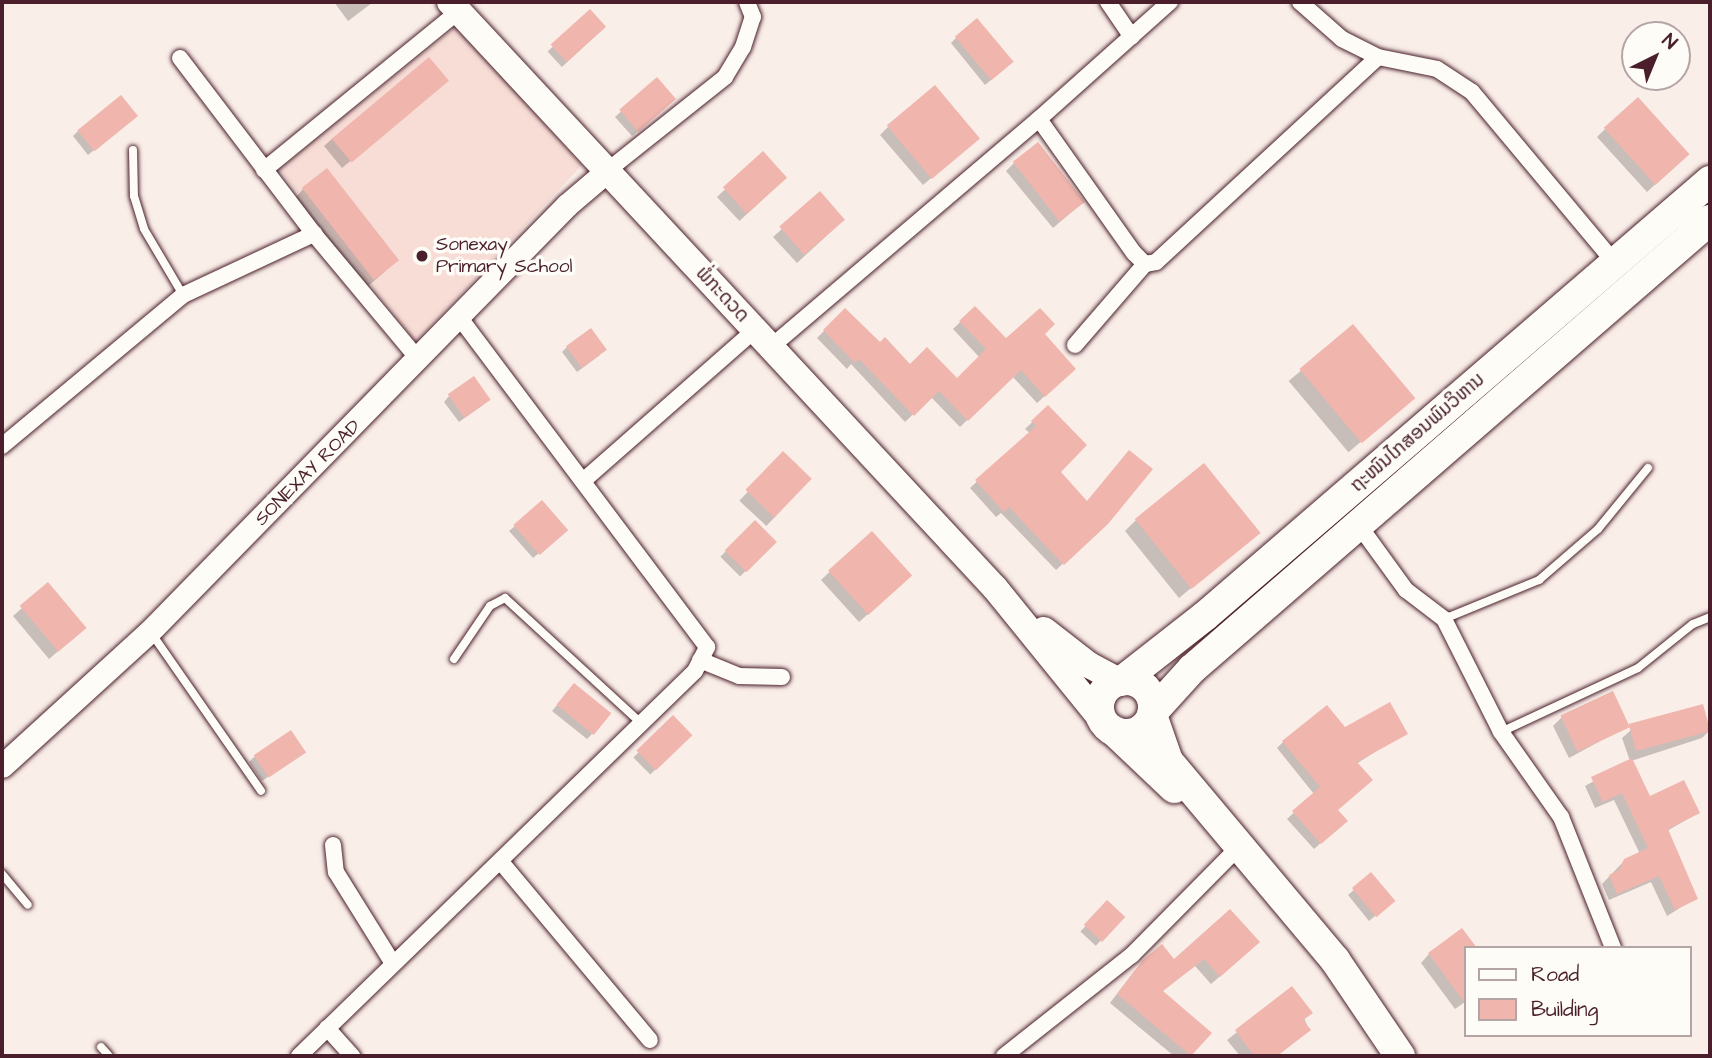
<!DOCTYPE html>
<meta charset="utf-8">
<style>
body{margin:0}
#map{position:relative;width:1712px;height:1058px;overflow:hidden;background:#faeee8;font-family:"Architects Daughter","Noto Sans Lao",sans-serif}
div>[style]{position:absolute}
.built>*{inset:0;background:#f7ddd6}
.shadow>*{inset:0;background:#0003;transform-origin:0 0}
.building>*{inset:0;background:#f0b5ad;transform-origin:0 0}
.roads{filter:drop-shadow(0 0 2px #4a1f2b) drop-shadow(0 0 2px #4a1f2b)}
.lane>*{height:8px;margin:-4px;padding:0 4px;transform-origin:4px;border-radius:4px;background:#fdfcf7}
.street>*{height:16px;margin:-8px;padding:0 8px;transform-origin:8px;border-radius:8px;background:#fdfcf7}
.secondary>*{height:23px;margin:-11.5px;padding:0 11.5px;transform-origin:11.5px;border-radius:11.5px;background:#fdfcf7}
.primary>*{height:26px;margin:-13px;padding:0 13px;transform-origin:13px;border-radius:13px;background:#fdfcf7}
.highway>*{height:30px;margin:-15px;padding:0 15px;transform-origin:15px;border-radius:15px;background:#fdfcf7}
.highway>.ring{margin:-15px;padding:0;box-sizing:content-box;background:none;border:30px solid #fdfcf7;border-radius:50%}
.dots>*{width:19px;height:19px;translate:-50% -50%;box-sizing:border-box;border:4px solid #fdfcf7;border-radius:50%}
span{translate:-50% -50%;white-space:nowrap;text-align:center;line-height:1.15;-webkit-text-stroke:7px #fdfcf7;paint-order:stroke}
.poi-label{font-size:19px;color:#4a1f2b}
.left{translate:0 -50%;text-align:left}
.street-label{font-size:19px;color:#4a1f2b}
.frame{position:absolute;inset:0;border:4px solid #4a1f2b;pointer-events:none}
.legend{position:absolute;left:1464px;top:946px;width:228px;height:91px;box-sizing:border-box;background:#fdfcf7;border:2px solid #b5a4a5;margin:0;padding:9px 12px;list-style:none;font-size:21px;color:#4a1f2b}
.legend li{display:flex;align-items:center;gap:14px;height:35px}
.legend b{width:35px;border:2px solid #b5a4a5}
.north{position:absolute;left:1621px;top:21px;width:70px;height:70px;box-sizing:border-box;background:#fdfcf7;border:2px solid #b5a4a5;border-radius:50%;rotate:43deg;font-size:19px;font-weight:700;line-height:28px;text-align:center;color:#4a1f2b}
.north::after{content:'';display:block;margin:auto;width:24px;height:32px;background:#4a1f2b;clip-path:polygon(50% 0,100% 100%,50% 72%,0 100%)}
</style>
<div id="map">
<div class="built">
<i style="clip-path:polygon(456px 27px,582px 165px,416px 342px,279px 169px)"></i>
</div>
<div class="shadow">
<i style="clip-path:polygon(334px 2px,371px 2px,372px 3px,348px 21px)"></i>
<i style="left:590px;top:12px;width:21px;height:58px;rotate:47deg"></i>
<i style="clip-path:polygon(956px 38px,1006px 67px,985px 85px,951px 43px)"></i>
<i style="clip-path:polygon(657px 79px,669px 104px,632px 136px,615px 117px)"></i>
<i style="clip-path:polygon(438px 89px,342px 168px,324px 146px,333px 138px)"></i>
<i style="clip-path:polygon(130px 121px,88px 155px,73px 136px,78px 131px)"></i>
<i style="clip-path:polygon(888px 127px,969px 146px,923px 185px,880px 135px)"></i>
<i style="clip-path:polygon(1605px 129px,1679px 162px,1647px 192px,1597px 137px)"></i>
<i style="left:763px;top:154px;width:33px;height:63px;rotate:47deg"></i>
<i style="clip-path:polygon(1014px 163px,1074px 210px,1053px 228px,1006px 171px)"></i>
<i style="clip-path:polygon(303px 189px,398px 260px,366px 288px,295px 198px)"></i>
<i style="clip-path:polygon(835px 228px,797px 263px,773px 237px,782px 229px)"></i>
<i style="clip-path:polygon(975px 308px,1006px 341px,1043px 334px,1067px 376px,1037px 403px,1012px 376px,960px 427px,931px 397px,905px 422px,851px 364px,847px 369px,817px 338px,845px 310px,880px 345px,910px 366px,957px 380px,980px 358px,953px 329px)"></i>
<i style="left:1353px;top:327px;width:93px;height:84px;rotate:50deg"></i>
<i style="clip-path:polygon(567px 347px,600px 355px,577px 372px,562px 352px)"></i>
<i style="clip-path:polygon(449px 396px,483px 405px,459px 422px,444px 402px)"></i>
<i style="clip-path:polygon(1048px 407px,1058px 471px,1098px 531px,1056px 570px,1001px 513px,996px 517px,970px 488px,1030px 433px,1025px 429px)"></i>
<i style="left:783px;top:454px;width:37px;height:64px;rotate:43deg"></i>
<i style="clip-path:polygon(1136px 520px,1258px 533px,1179px 598px,1125px 531px)"></i>
<i style="left:755px;top:522px;width:28px;height:49px;rotate:45deg"></i>
<i style="clip-path:polygon(515px 526px,560px 535px,533px 558px,509px 531px)"></i>
<i style="clip-path:polygon(871px 533px,902px 584px,859px 622px,821px 580px)"></i>
<i style="clip-path:polygon(48px 585px,76px 636px,49px 659px,13px 616px)"></i>
<i style="clip-path:polygon(569px 691px,592px 734px,587px 739px,552px 711px)"></i>
<i style="clip-path:polygon(1702px 706px,1710px 730px,1702px 738px,1631px 761px,1649px 798px,1698px 813px,1667px 831px,1696px 898px,1667px 916px,1651px 882px,1609px 900px,1602px 884px,1625px 860px,1640px 854px,1614px 800px,1595px 808px,1585px 786px,1630px 761px,1622px 738px,1631px 730px)"></i>
<i style="clip-path:polygon(1562px 717px,1628px 726px,1569px 758px,1553px 726px)"></i>
<i style="left:673px;top:718px;width:24px;height:56px;rotate:45deg"></i>
<i style="clip-path:polygon(1405px 733px,1356px 764px,1336px 810px,1339px 827px,1314px 849px,1287px 819px,1314px 794px,1277px 748px,1283px 742px)"></i>
<i style="clip-path:polygon(304px 752px,262px 781px,249px 762px,254px 757px)"></i>
<i style="clip-path:polygon(1371px 875px,1387px 906px,1369px 921px,1348px 895px)"></i>
<i style="left:1107px;top:903px;width:21px;height:39px;rotate:43deg"></i>
<i style="clip-path:polygon(1465px 948px,1465px 1002px,1455px 1009px,1421px 963px,1429px 954px)"></i>
<i style="clip-path:polygon(1250px 950px,1211px 984px,1195px 966px,1161px 992px,1210px 1033px,1190px 1056px,1174px 1056px,1110px 1003px,1135px 970px)"></i>
<i style="clip-path:polygon(1292px 989px,1309px 1030px,1277px 1056px,1240px 1056px,1227px 1040px)"></i>
</div>
<div class="building">
<i style="left:590px;top:9px;width:24px;height:53px;rotate:48deg"></i>
<i style="left:977px;top:18px;width:57px;height:29px;rotate:50deg"></i>
<i style="left:429px;top:57px;width:31px;height:127px;rotate:50deg"></i>
<i style="left:657px;top:77px;width:29px;height:50px;rotate:49deg"></i>
<i style="left:935px;top:85px;width:70px;height:63px;rotate:50deg"></i>
<i style="left:121px;top:95px;width:27px;height:56px;rotate:51deg"></i>
<i style="left:1638px;top:97px;width:77px;height:46px;rotate:48deg"></i>
<i style="left:1038px;top:142px;width:76px;height:32px;rotate:52deg"></i>
<i style="left:763px;top:151px;width:36px;height:54px;rotate:48deg"></i>
<i style="left:327px;top:168px;width:117px;height:32px;rotate:52deg"></i>
<i style="left:820px;top:191px;width:38px;height:54px;rotate:49deg"></i>
<i style="clip-path:polygon(975px 306px,1006px 338px,1040px 308px,1055px 324px,1045px 334px,1076px 369px,1045px 397px,1021px 370px,968px 421px,939px 391px,914px 416px,859px 359px,855px 363px,823px 330px,845px 308px,880px 342px,885px 337px,910px 364px,927px 347px,957px 378px,986px 349px,959px 321px)"></i>
<i style="left:1353px;top:324px;width:97px;height:70px;rotate:50deg"></i>
<i style="left:591px;top:328px;width:27px;height:31px;rotate:54deg"></i>
<i style="left:474px;top:376px;width:29px;height:32px;rotate:55deg"></i>
<i style="clip-path:polygon(1048px 405px,1087px 445px,1061px 472px,1087px 501px,1129px 450px,1153px 469px,1108px 524px,1064px 565px,1009px 507px,1004px 512px,975px 480px,1036px 426px,1031px 421px)"></i>
<i style="left:783px;top:451px;width:40px;height:54px;rotate:44deg"></i>
<i style="left:1204px;top:463px;width:90px;height:89px;rotate:51deg"></i>
<i style="left:542px;top:500px;width:40px;height:38px;rotate:49deg"></i>
<i style="left:755px;top:520px;width:31px;height:43px;rotate:45deg"></i>
<i style="left:872px;top:531px;width:60px;height:59px;rotate:48deg"></i>
<i style="left:48px;top:582px;width:60px;height:37px;rotate:50deg"></i>
<i style="left:574px;top:683px;width:48px;height:28px;rotate:39deg"></i>
<i style="left:1613px;top:691px;width:40px;height:58px;rotate:65deg"></i>
<i style="clip-path:polygon(1390px 702px,1408px 734px,1357px 762px,1373px 780px,1338px 810px,1348px 821px,1321px 844px,1292px 811px,1320px 787px,1282px 741px,1327px 705px,1345px 727px)"></i>
<i style="left:1703px;top:704px;width:28px;height:77px;rotate:75deg"></i>
<i style="left:673px;top:715px;width:28px;height:51px;rotate:46deg"></i>
<i style="left:291px;top:730px;width:27px;height:45px;rotate:56deg"></i>
<i style="clip-path:polygon(1632px 758px,1650px 796px,1684px 780px,1700px 813px,1668px 829px,1698px 899px,1675px 910px,1659px 876px,1617px 894px,1609px 875px,1619px 870px,1624px 859px,1648px 848px,1622px 793px,1603px 802px,1591px 777px)"></i>
<i style="left:1371px;top:872px;width:38px;height:25px;rotate:50deg"></i>
<i style="left:1107px;top:900px;width:25px;height:34px;rotate:43deg"></i>
<i style="clip-path:polygon(1230px 909px,1260px 942px,1220px 977px,1204px 959px,1163px 991px,1212px 1033px,1191px 1056px,1117px 994px,1143px 960px,1162px 944px,1174px 959px)"></i>
<i style="clip-path:polygon(1462px 928px,1477px 948px,1465px 948px,1465px 1003px,1428px 953px)"></i>
<i style="clip-path:polygon(1292px 986px,1313px 1013px,1303px 1020px,1311px 1030px,1277px 1056px,1254px 1056px,1235px 1030px)"></i>
</div>
<div class="roads">
<div class="lane">
<i style="left:133px;top:150px;width:46px;rotate:88.8deg"></i>
<i style="left:134px;top:196px;width:34px;rotate:73deg"></i>
<i style="left:144px;top:229px;width:77px;rotate:59.4deg"></i>
<i style="left:1444px;top:619px;width:103px;rotate:-22.3deg"></i>
<i style="left:1539px;top:580px;width:78px;rotate:-40.8deg"></i>
<i style="left:1598px;top:529px;width:79px;rotate:-50.7deg"></i>
<i style="left:152px;top:634px;width:191px;rotate:55.2deg"></i>
<i style="left:454px;top:659px;width:64px;rotate:-55.8deg"></i>
<i style="left:490px;top:606px;width:17px;rotate:-28deg"></i>
<i style="left:505px;top:598px;width:185px;rotate:42.6deg"></i>
<i style="left:1501px;top:732px;width:151px;rotate:-25deg"></i>
<i style="left:1638px;top:668px;width:70px;rotate:-38.7deg"></i>
<i style="left:1693px;top:624px;width:18px;rotate:-22deg"></i>
<i style="left:2px;top:874px;width:40px;rotate:50deg"></i>
<i style="left:101px;top:1047px;width:12px;rotate:48deg"></i>
</div>
<div class="street">
<i style="left:1108px;top:2px;width:42px;rotate:55.6deg"></i>
<i style="left:1300px;top:2px;width:56px;rotate:41.4deg"></i>
<i style="left:1342px;top:39px;width:40px;rotate:26.6deg"></i>
<i style="left:1378px;top:57px;width:60px;rotate:11.5deg"></i>
<i style="left:1437px;top:69px;width:42px;rotate:33.3deg"></i>
<i style="left:1472px;top:92px;width:223px;rotate:50.1deg"></i>
<i style="left:180px;top:58px;width:221px;rotate:52.7deg"></i>
<i style="left:314px;top:234px;width:165px;rotate:50.2deg"></i>
<i style="left:1039px;top:119px;width:164px;rotate:54.7deg"></i>
<i style="left:1134px;top:253px;width:16px;rotate:45deg"></i>
<i style="left:1145px;top:264px;width:11px;rotate:-10deg"></i>
<i style="left:1156px;top:262px;width:302px;rotate:-42.7deg"></i>
<i style="left:264px;top:170px;width:252px;rotate:-39.2deg"></i>
<i style="left:607px;top:171px;width:151px;rotate:-38.5deg"></i>
<i style="left:725px;top:77px;width:35px;rotate:-59deg"></i>
<i style="left:743px;top:47px;width:32px;rotate:-72deg"></i>
<i style="left:753px;top:17px;width:16px;rotate:-112deg"></i>
<i style="left:1075px;top:345px;width:107px;rotate:-49.2deg"></i>
<i style="left:771px;top:347px;width:352px;rotate:-40.4deg"></i>
<i style="left:1039px;top:119px;width:176px;rotate:-41.8deg"></i>
<i style="left:2px;top:446px;width:236px;rotate:-39.8deg"></i>
<i style="left:183px;top:295px;width:145px;rotate:-25deg"></i>
<i style="left:583px;top:481px;width:229px;rotate:-41.3deg"></i>
<i style="left:1358px;top:524px;width:82px;rotate:54deg"></i>
<i style="left:1406px;top:590px;width:48px;rotate:37.3deg"></i>
<i style="left:1444px;top:619px;width:127px;rotate:63.2deg"></i>
<i style="left:1501px;top:732px;width:104px;rotate:54.8deg"></i>
<i style="left:1561px;top:817px;width:141px;rotate:68.3deg"></i>
<i style="left:700px;top:660px;width:42px;rotate:22.3deg"></i>
<i style="left:739px;top:676px;width:43px;rotate:1.3deg"></i>
<i style="left:333px;top:845px;width:27px;rotate:84deg"></i>
<i style="left:336px;top:872px;width:106px;rotate:58.1deg"></i>
<i style="left:501px;top:862px;width:232px;rotate:50.1deg"></i>
<i style="left:327px;top:1028px;width:38px;rotate:48deg"></i>
<i style="left:299px;top:1056px;width:552px;rotate:-44.19deg"></i>
<i style="left:695px;top:671px;width:27px;rotate:-63deg"></i>
<i style="left:707px;top:647px;width:411px;rotate:-126.9deg"></i>
<i style="left:1004px;top:1056px;width:163px;rotate:-38.3deg"></i>
<i style="left:1132px;top:955px;width:151px;rotate:-45.3deg"></i>
</div>
<div class="secondary">
<i style="left:2px;top:766px;width:200px;rotate:-42.4deg"></i>
<i style="left:150px;top:631px;width:596px;rotate:-45.61deg"></i>
<i style="left:567px;top:205px;width:52px;rotate:-40.4deg"></i>
</div>
<div class="primary">
<i style="left:450px;top:2px;width:800px;rotate:47.08deg"></i>
<i style="left:995px;top:588px;width:170px;rotate:51deg"></i>
<i style="left:1044px;top:630px;width:57px;rotate:37.9deg"></i>
<i style="left:1089px;top:665px;width:34px;rotate:28deg"></i>
</div>
<div class="highway">
<i class="ring" style="left:1099px;top:680px;width:24px;height:24px"></i>
<i style="left:1122px;top:681px;width:105px;rotate:-38.1deg"></i>
<i style="left:1205px;top:616px;width:667px;rotate:-40.74deg"></i>
<i style="left:1153px;top:712px;width:58px;rotate:-47.8deg"></i>
<i style="left:1192px;top:669px;width:686px;rotate:-40.92deg"></i>
<i style="left:1152px;top:715px;width:49px;rotate:70.8deg"></i>
<i style="left:1168px;top:761px;width:260px;rotate:50deg"></i>
<i style="left:1335px;top:960px;width:116px;rotate:55.9deg"></i>
<i style="left:1114px;top:731px;width:83px;rotate:43.5deg"></i>
</div>
</div>
<div class="dots">
<i style="left:422px;top:256px;background:#4a1f2b"></i>
</div>
<div class="poi-label">
<span class="left" style="left:436px;top:256px">Sonexay<br>Primary School</span>
</div>
<div class="street-label">
<span style="left:722px;top:295px;rotate:47deg">ພໍ່ກະດວດ</span>
<span style="left:1418px;top:433px;rotate:-41deg">ຖະໜົນໄກສອນພົມວິຫານ</span>
<span style="left:308px;top:473px;rotate:-45deg">SONEXAY ROAD</span>
</div>
<div class="frame"></div>
<ul class="legend">
<li><b style="height:9px;background:#fdfcf7"></b>Road</li>
<li><b style="height:19px;background:#f0b5ad"></b>Building</li>
</ul>
<div class="north">N</div>
</div>
